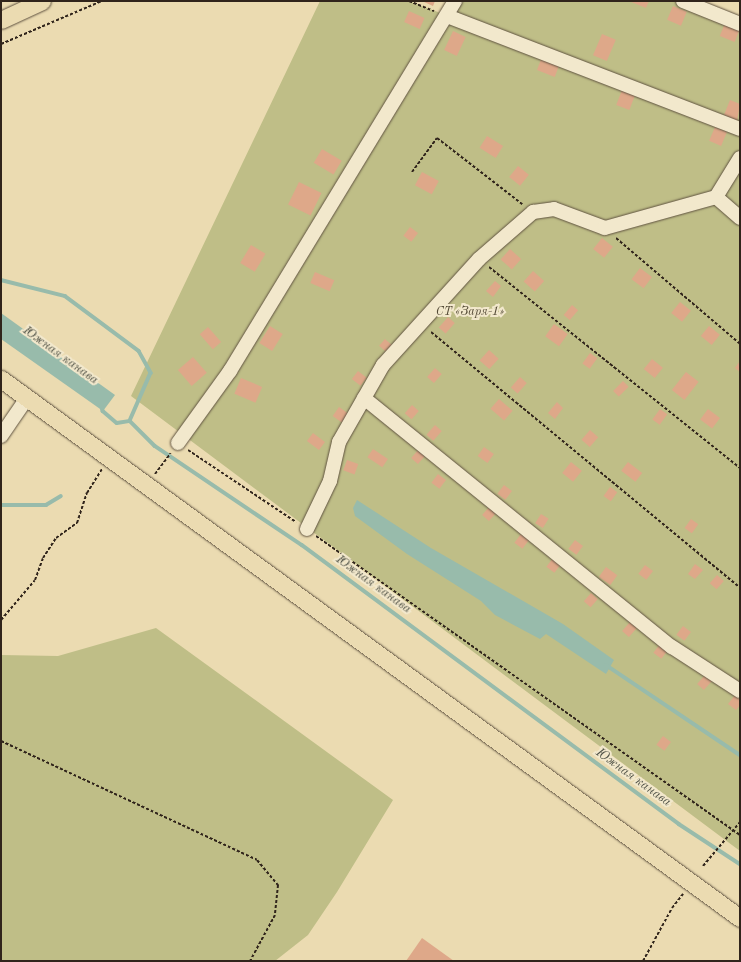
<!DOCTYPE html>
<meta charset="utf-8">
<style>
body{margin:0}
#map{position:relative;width:741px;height:962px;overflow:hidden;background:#ebdbb1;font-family:"Old Standard TT",serif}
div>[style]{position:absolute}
.green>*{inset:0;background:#bfbe87}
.water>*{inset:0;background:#98bbab}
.stream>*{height:3.5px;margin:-1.75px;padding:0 1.75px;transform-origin:1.75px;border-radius:1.75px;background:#98bbab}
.building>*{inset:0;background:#dea889;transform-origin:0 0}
.path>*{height:2px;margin-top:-1px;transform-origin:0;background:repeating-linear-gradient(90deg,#30241b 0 3px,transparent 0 5px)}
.roads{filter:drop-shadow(0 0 1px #5f5240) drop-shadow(0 0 1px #5f5240)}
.minor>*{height:14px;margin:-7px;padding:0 7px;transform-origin:7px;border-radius:7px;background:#f2e8cc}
.major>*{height:17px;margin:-8.5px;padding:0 8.5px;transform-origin:8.5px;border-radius:8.5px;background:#ebdbb1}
span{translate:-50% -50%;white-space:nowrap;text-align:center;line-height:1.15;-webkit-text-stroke:4px #f2e8cc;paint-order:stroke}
.park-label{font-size:12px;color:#544a36;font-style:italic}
.water-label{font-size:13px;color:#4f5146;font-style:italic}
.frame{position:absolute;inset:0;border:2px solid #30241b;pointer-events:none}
</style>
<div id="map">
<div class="green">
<i style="clip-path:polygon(320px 1px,409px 1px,443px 14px,451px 1px,678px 1px,740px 27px,740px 851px,131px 396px)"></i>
<i style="clip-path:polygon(156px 628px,393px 800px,337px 892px,308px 935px,275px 961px,1px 961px,1px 655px,58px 656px)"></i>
</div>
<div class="water">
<i style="clip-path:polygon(1px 313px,115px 395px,103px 411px,1px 339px)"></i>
<i style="clip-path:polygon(357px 500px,431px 548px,563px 624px,614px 660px,606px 674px,546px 634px,540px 639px,495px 615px,481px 601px,407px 554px,355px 516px,353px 508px)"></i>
</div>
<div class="stream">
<i style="left:1px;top:280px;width:66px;rotate:14deg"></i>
<i style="left:65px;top:296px;width:92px;rotate:36.6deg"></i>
<i style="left:139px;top:351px;width:25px;rotate:61deg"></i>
<i style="left:151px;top:373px;width:52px;rotate:113.6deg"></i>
<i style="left:102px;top:407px;width:4px;rotate:76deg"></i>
<i style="left:103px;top:411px;width:18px;rotate:41deg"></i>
<i style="left:117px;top:423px;width:13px;rotate:-9deg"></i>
<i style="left:130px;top:421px;width:35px;rotate:45deg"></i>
<i style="left:155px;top:446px;width:177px;rotate:34deg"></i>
<i style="left:302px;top:545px;width:469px;rotate:36.5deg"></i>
<i style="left:679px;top:824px;width:73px;rotate:33.3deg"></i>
<i style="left:1px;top:505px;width:45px"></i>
<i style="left:46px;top:505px;width:17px;rotate:-31deg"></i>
<i style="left:606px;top:665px;width:161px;rotate:33.9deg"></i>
</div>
<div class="building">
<i style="clip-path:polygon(422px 1px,435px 1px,433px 6px)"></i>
<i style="clip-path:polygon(629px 1px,649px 1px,646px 8px)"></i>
<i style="left:673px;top:6px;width:15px;height:15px;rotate:23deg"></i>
<i style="left:409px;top:11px;width:17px;height:12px;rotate:24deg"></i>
<i style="left:725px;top:23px;width:16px;height:14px;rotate:22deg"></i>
<i style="left:453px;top:31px;width:14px;height:21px;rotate:25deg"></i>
<i style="left:602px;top:34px;width:15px;height:23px;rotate:23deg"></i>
<i style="left:542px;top:57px;width:19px;height:14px;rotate:21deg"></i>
<i style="left:622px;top:90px;width:14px;height:16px;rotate:21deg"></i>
<i style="clip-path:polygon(730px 100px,740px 104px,737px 121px,724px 115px)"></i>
<i style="left:715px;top:127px;width:13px;height:15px;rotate:23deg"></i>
<i style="left:487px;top:136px;width:19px;height:14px;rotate:32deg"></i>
<i style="left:322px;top:149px;width:23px;height:16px;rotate:31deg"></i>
<i style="left:518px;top:166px;width:14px;height:14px;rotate:39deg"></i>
<i style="left:422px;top:172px;width:19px;height:15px;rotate:28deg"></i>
<i style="left:299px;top:182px;width:25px;height:25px;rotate:26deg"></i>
<i style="left:410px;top:227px;width:10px;height:11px;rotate:37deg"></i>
<i style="left:602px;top:238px;width:14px;height:14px;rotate:39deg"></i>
<i style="left:251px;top:245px;width:17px;height:21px;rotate:31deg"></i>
<i style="left:510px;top:249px;width:15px;height:14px;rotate:42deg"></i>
<i style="left:640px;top:268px;width:15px;height:14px;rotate:37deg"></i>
<i style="left:533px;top:271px;width:15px;height:14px;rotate:42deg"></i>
<i style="left:315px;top:272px;width:21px;height:12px;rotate:23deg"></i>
<i style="clip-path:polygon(495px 281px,501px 286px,493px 297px,486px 291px)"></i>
<i style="left:680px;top:302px;width:14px;height:14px;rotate:39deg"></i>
<i style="left:572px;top:305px;width:8px;height:13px;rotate:40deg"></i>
<i style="left:448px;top:317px;width:9px;height:14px;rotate:41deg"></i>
<i style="left:554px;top:324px;width:17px;height:15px;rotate:36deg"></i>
<i style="left:270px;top:326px;width:15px;height:20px;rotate:32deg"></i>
<i style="left:709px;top:326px;width:14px;height:13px;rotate:39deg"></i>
<i style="left:208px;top:327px;width:20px;height:11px;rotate:49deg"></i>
<i style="left:385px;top:339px;width:11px;height:9px;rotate:41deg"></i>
<i style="left:489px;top:350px;width:13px;height:14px;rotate:42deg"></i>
<i style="left:590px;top:353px;width:9px;height:13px;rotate:36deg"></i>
<i style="left:193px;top:357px;width:21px;height:20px;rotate:49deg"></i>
<i style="left:652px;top:359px;width:14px;height:13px;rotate:39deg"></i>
<i style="clip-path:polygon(740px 361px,740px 372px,735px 368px)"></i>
<i style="left:435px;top:368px;width:9px;height:12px;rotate:41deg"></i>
<i style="left:358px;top:371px;width:11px;height:10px;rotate:38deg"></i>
<i style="left:686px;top:372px;width:16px;height:23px;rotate:38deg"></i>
<i style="left:520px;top:377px;width:9px;height:14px;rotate:41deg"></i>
<i style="left:241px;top:378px;width:23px;height:17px;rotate:23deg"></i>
<i style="left:623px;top:381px;width:8px;height:14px;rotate:45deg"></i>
<i style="left:499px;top:399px;width:18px;height:13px;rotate:41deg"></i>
<i style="clip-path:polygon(557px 402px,563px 408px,555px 419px,548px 413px)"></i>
<i style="left:412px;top:405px;width:9px;height:11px;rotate:41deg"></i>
<i style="left:339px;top:407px;width:12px;height:11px;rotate:35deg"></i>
<i style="left:660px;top:409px;width:9px;height:13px;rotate:36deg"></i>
<i style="left:708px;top:409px;width:15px;height:13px;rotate:37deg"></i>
<i style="left:435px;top:425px;width:9px;height:13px;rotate:41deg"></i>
<i style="left:590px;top:430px;width:11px;height:13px;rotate:41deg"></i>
<i style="left:313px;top:433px;width:15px;height:10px;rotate:37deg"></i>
<i style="left:484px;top:447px;width:12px;height:11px;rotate:35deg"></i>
<i style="left:373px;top:449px;width:18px;height:10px;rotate:34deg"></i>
<i style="left:419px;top:449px;width:9px;height:12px;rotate:41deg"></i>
<i style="left:347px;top:460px;width:12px;height:11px;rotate:20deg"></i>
<i style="left:571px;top:462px;width:14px;height:14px;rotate:39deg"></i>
<i style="left:628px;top:462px;width:18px;height:11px;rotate:38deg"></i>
<i style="left:438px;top:474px;width:10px;height:11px;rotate:37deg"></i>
<i style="left:504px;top:485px;width:10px;height:11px;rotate:37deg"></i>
<i style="left:610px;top:487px;width:9px;height:11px;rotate:36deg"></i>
<i style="left:490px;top:506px;width:9px;height:12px;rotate:41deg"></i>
<i style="left:541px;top:514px;width:9px;height:11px;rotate:32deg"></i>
<i style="left:691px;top:519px;width:9px;height:11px;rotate:36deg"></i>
<i style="left:521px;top:534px;width:10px;height:11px;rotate:37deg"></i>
<i style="left:575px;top:540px;width:10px;height:11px;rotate:37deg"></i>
<i style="left:553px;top:558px;width:10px;height:11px;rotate:37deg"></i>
<i style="clip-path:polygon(695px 564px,703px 570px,695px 579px,688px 574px)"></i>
<i style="left:645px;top:565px;width:10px;height:11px;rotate:37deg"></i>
<i style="left:606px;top:567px;width:14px;height:12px;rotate:36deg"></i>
<i style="left:717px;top:575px;width:9px;height:11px;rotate:41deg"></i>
<i style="left:591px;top:593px;width:9px;height:11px;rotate:41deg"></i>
<i style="left:630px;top:622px;width:9px;height:12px;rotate:41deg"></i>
<i style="left:683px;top:626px;width:10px;height:11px;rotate:37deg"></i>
<i style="left:660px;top:644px;width:10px;height:11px;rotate:37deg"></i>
<i style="left:705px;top:675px;width:9px;height:12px;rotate:41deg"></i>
<i style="clip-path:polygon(735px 695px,740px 699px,740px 705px,736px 710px,728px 704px)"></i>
<i style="left:663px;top:736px;width:10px;height:11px;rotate:37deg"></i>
<i style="clip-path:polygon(422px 938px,454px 961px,406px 961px)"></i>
</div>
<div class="path">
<i style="left:409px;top:1px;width:27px;rotate:22deg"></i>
<i style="left:1px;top:44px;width:110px;rotate:-23.1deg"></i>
<i style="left:412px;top:172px;width:42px;rotate:-53.7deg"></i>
<i style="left:437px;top:138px;width:108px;rotate:37.8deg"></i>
<i style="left:616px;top:238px;width:163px;rotate:40.5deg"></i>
<i style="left:489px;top:267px;width:322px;rotate:38.7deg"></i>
<i style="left:431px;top:332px;width:401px;rotate:39.6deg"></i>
<i style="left:188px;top:450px;width:130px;rotate:33.7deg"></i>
<i style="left:155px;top:474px;width:26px;rotate:-53deg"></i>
<i style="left:316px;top:536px;width:519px;rotate:35.19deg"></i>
<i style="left:1px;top:620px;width:52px;rotate:-49.6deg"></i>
<i style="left:35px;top:580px;width:23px;rotate:-70deg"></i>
<i style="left:43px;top:558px;width:24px;rotate:-57deg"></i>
<i style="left:56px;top:538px;width:26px;rotate:-36deg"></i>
<i style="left:77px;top:523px;width:32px;rotate:-72deg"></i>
<i style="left:87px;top:493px;width:28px;rotate:-58deg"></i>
<i style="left:1px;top:741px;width:282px;rotate:24.9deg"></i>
<i style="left:257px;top:860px;width:33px;rotate:50deg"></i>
<i style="left:278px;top:885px;width:30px;rotate:96deg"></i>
<i style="left:275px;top:915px;width:52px;rotate:118.5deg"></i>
<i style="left:703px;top:866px;width:57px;rotate:-49.9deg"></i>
<i style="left:643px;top:961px;width:60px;rotate:-61.3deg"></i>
<i style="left:672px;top:908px;width:18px;rotate:-52deg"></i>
</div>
<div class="roads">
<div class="minor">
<i style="left:683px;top:1px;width:61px;rotate:22deg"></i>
<i style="left:447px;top:16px;width:314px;rotate:21.1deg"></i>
<i style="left:740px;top:158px;width:46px;rotate:121.6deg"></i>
<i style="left:716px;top:197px;width:32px;rotate:41deg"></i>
<i style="left:364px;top:398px;width:396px;rotate:39deg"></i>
<i style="left:672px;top:647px;width:81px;rotate:32.9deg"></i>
<i style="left:1px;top:436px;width:46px;rotate:-55.6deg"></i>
<i style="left:178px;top:443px;width:89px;rotate:-54.2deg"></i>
<i style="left:230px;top:371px;width:433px;rotate:-58.7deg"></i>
<i style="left:307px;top:529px;width:53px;rotate:-64.4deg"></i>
<i style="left:330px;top:481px;width:40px;rotate:-77deg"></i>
<i style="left:339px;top:442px;width:89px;rotate:-60.3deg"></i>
<i style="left:383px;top:365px;width:143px;rotate:-47.8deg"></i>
<i style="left:479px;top:259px;width:72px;rotate:-41deg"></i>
<i style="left:533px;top:212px;width:21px;rotate:-8deg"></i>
<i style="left:554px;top:209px;width:54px;rotate:20.4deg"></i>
<i style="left:605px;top:228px;width:115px;rotate:-15.6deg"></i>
</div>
<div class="major">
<i style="left:1px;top:20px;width:45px;rotate:-24.9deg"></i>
<i style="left:1px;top:379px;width:915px;rotate:36.11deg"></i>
</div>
</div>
<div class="park-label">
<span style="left:470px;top:313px">СТ «Заря-1»</span>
</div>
<div class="water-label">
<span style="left:60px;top:356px;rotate:36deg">Южная канава</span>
<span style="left:373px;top:585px;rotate:36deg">Южная канава</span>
<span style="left:633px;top:778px;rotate:36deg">Южная канава</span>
</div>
<div class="frame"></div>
</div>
